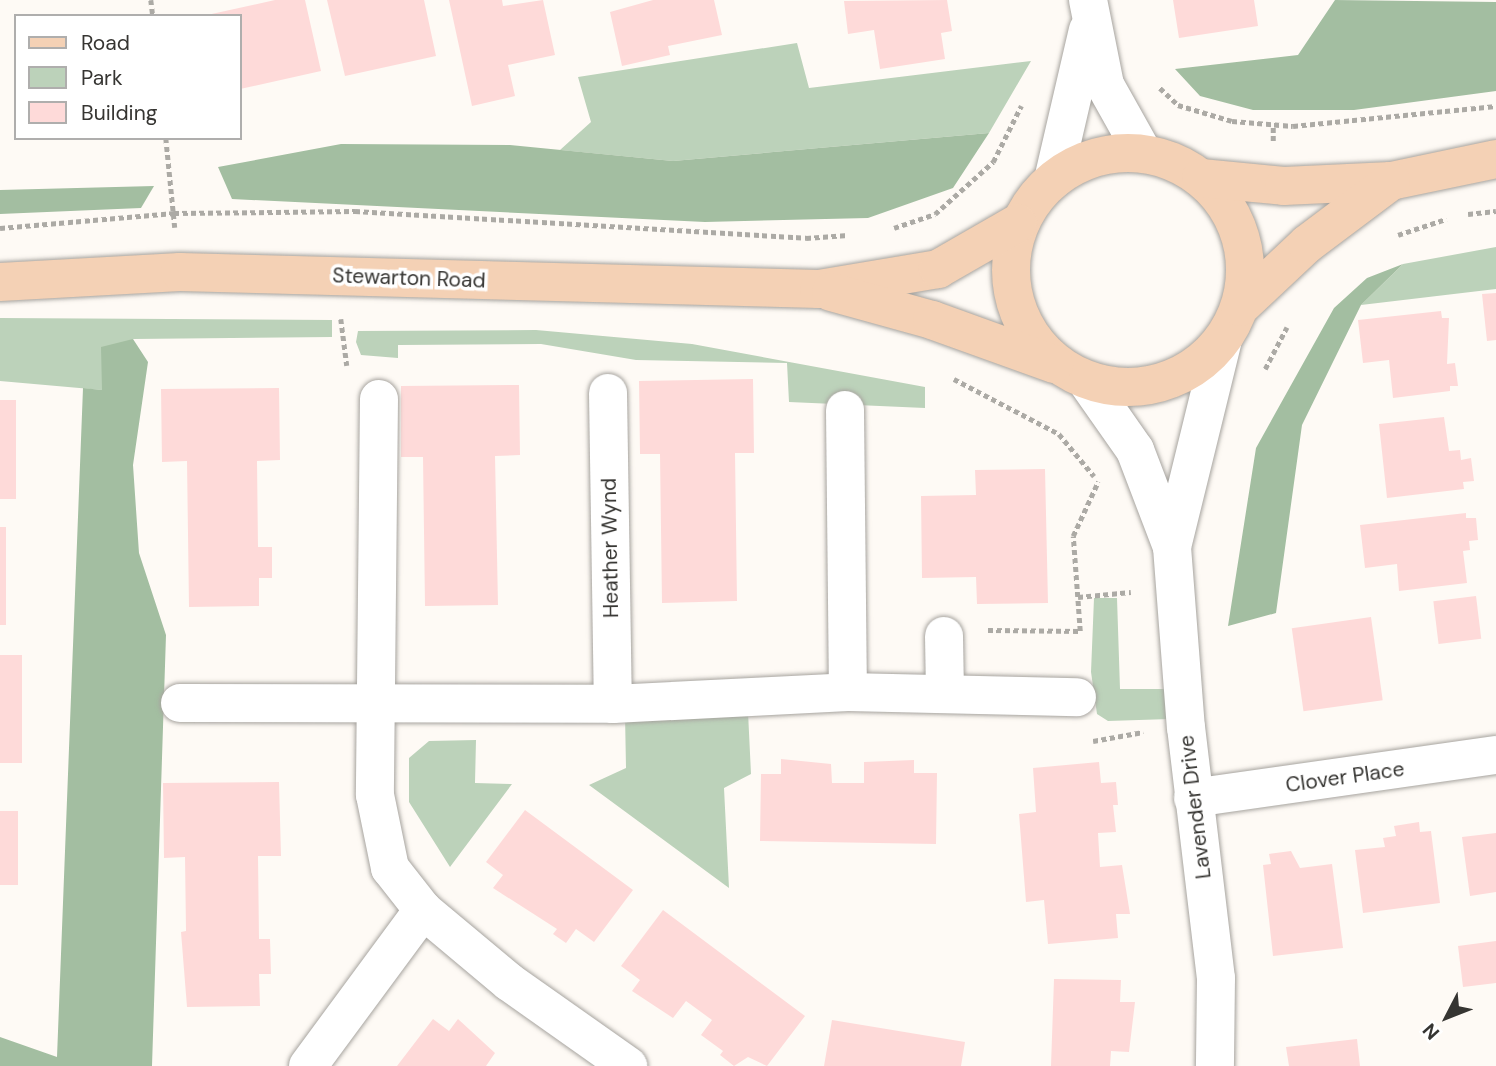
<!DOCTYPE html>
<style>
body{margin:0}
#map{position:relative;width:1496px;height:1066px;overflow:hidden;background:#fefaf5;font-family:"DM Sans",sans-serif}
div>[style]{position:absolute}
.green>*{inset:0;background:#bcd2ba}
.forest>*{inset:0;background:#a3bea1}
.building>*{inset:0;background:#fedad9;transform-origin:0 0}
.path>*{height:4.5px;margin-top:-2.25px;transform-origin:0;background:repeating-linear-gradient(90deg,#acaaa5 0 5px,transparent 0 8.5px)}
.roads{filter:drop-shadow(0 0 2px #a7a49f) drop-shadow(0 0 2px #a7a49f)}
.minor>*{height:38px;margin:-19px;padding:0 19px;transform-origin:19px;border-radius:19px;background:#fff}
.major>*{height:38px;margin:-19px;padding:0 19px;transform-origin:19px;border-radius:19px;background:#f4d1b5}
.major>.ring{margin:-19px;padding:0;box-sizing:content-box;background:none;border:38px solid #f4d1b5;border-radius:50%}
span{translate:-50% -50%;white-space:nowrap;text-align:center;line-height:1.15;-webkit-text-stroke:7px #fff;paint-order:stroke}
.street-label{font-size:21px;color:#363532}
.legend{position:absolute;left:14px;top:14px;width:228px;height:126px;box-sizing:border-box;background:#fff;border:2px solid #afaead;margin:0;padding:9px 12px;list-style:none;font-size:21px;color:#363532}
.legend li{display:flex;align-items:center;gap:14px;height:35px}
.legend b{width:35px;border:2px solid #afaead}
.north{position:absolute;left:1412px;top:982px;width:70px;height:70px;-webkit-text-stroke:5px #fff;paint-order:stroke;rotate:228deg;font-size:19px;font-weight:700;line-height:28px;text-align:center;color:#363532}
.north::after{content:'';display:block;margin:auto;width:24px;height:32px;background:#363532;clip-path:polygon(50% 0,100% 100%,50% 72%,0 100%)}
</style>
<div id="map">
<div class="green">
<i style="clip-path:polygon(797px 43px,809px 88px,1031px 61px,989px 133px,673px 161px,560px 150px,591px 122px,578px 77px)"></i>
<i style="clip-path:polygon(1496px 247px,1496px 289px,1361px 305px,1403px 264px)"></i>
<i style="clip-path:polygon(0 318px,332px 320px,332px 337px,133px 339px,102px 390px,0 381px)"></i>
<i style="clip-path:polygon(536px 330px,692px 344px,925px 387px,925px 408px,789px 402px,787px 363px,636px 360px,541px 344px,398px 345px,398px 358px,361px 355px,356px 342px,358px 331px)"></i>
<i style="clip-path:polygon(1094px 598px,1117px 598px,1120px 689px,1167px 689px,1170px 719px,1108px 721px,1097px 714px,1091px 672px)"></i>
<i style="clip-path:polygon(748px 712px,751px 774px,724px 788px,729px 888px,589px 785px,626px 768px,625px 715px)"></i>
<i style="clip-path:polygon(476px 740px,475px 783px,512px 784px,450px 867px,409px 802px,409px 758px,429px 741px)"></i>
</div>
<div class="forest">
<i style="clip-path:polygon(1335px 0,1496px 2px,1496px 91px,1354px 110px,1253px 110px,1200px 96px,1175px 69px,1298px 55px)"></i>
<i style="clip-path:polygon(989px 133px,953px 188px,868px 218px,705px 222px,232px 199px,218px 167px,341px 144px,510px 145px,673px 161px)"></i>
<i style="clip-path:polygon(154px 186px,141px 208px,0 214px,0 190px)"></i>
<i style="clip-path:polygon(1403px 264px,1361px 305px,1302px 425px,1276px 613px,1228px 626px,1256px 448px,1334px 308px,1367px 278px)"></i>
<i style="clip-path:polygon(133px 339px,148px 362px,133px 465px,139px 553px,166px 635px,152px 1066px,0 1066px,0 1037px,57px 1057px,83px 388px,102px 390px,101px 347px)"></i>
</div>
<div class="building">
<i style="clip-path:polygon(275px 0,305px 0,321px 71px,240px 89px,240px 16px,207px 15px)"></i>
<i style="clip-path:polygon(327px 0,424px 0,436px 56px,345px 76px)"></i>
<i style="clip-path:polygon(449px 0,502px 0,503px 6px,543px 0,555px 55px,508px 65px,515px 96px,472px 106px)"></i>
<i style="clip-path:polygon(653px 0,714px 0,722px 35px,668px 46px,670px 55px,622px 66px,610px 12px)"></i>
<i style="clip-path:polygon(947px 0,952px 31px,941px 33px,945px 59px,880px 69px,874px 30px,848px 34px,844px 1px)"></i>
<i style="clip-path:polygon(1173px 0,1254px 0,1258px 26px,1179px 38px)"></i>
<i style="clip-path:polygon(1496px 293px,1496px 340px,1487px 341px,1482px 294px)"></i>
<i style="clip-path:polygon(1441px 311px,1442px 318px,1449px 318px,1447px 364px,1455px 363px,1458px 386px,1450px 386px,1450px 391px,1393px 398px,1389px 360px,1363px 363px,1358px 320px)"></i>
<i style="clip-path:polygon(753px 379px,754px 453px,735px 453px,737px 601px,662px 603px,660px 454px,640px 454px,639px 381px)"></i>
<i style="clip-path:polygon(519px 385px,520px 455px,495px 456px,498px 605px,425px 606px,423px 457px,401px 457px,401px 386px)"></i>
<i style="clip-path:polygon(279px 388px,280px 460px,257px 461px,258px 547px,272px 547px,272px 578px,259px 578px,259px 606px,189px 607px,187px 461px,162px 462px,161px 389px)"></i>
<i style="left:0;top:400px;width:16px;height:99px"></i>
<i style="clip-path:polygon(1444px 417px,1449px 451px,1460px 450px,1461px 460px,1471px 458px,1474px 481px,1463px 482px,1464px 489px,1387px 498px,1379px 424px)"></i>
<i style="clip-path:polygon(1045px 469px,1048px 603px,977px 604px,976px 577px,922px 578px,921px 496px,976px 495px,975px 470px)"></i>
<i style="clip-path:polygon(1466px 513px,1466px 518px,1476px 518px,1478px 540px,1469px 541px,1470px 550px,1463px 551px,1467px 583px,1399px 591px,1397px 564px,1365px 568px,1360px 525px)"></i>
<i style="left:0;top:527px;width:6px;height:98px"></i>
<i style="left:1476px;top:596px;width:43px;height:43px;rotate:83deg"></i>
<i style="left:1371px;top:617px;width:84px;height:80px;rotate:82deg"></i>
<i style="left:0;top:655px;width:22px;height:108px"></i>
<i style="clip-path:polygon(781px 759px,831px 764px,832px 783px,864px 783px,864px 762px,914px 760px,914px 773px,937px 773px,936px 844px,760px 841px,761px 774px,781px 774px)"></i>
<i style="clip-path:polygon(1099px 762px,1101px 783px,1116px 782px,1118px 805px,1113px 805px,1116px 832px,1098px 833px,1100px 867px,1122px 865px,1130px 914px,1116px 914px,1118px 938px,1048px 944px,1044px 900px,1026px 902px,1019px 814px,1036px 812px,1033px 768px)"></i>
<i style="clip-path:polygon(279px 782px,281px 856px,258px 856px,259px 939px,270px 939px,271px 974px,259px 974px,260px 1006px,187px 1007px,181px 932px,186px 931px,185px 857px,164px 858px,163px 783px)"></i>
<i style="clip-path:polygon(525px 810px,633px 890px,594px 942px,576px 929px,566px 943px,553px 934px,557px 929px,493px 888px,503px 875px,486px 862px)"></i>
<i style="left:0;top:811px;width:18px;height:74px"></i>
<i style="clip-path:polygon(1419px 822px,1420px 832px,1431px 831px,1440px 903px,1363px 913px,1355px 850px,1385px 847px,1383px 838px,1396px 836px,1394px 826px)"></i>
<i style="clip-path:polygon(1496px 833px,1496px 892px,1470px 896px,1462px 837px)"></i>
<i style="clip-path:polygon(1291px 851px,1300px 868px,1332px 864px,1343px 948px,1273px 956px,1263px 865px,1271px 864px,1269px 854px)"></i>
<i style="clip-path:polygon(663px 910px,805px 1016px,767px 1066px,748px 1057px,734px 1066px,720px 1055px,723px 1051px,701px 1035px,712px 1020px,686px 1001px,673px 1018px,632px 991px,640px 980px,621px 966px)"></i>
<i style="clip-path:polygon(1496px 941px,1496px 983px,1463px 987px,1458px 946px)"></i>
<i style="clip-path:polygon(1054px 979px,1121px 980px,1120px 1002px,1135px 1002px,1129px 1052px,1111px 1051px,1110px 1066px,1051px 1066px)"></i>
<i style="clip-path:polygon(433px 1019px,449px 1031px,458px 1019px,495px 1053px,486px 1066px,397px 1066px)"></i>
<i style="clip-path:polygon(832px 1020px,965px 1042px,961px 1066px,824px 1066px)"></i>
<i style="clip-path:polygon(1357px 1039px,1360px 1066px,1289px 1066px,1286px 1047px)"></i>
</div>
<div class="path">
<i style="left:151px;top:0;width:16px;rotate:83deg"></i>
<i style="left:1160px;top:88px;width:25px;rotate:43deg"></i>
<i style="left:1178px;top:105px;width:56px;rotate:16.5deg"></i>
<i style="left:1232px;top:121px;width:61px;rotate:4.7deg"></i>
<i style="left:1293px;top:126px;width:204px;rotate:-5.6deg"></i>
<i style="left:166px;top:138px;width:90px;rotate:84.3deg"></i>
<i style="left:1273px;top:141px;width:17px;rotate:-90deg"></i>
<i style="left:1468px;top:214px;width:28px;rotate:-6deg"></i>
<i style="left:0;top:228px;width:175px;rotate:-4.9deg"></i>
<i style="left:174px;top:213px;width:181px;rotate:-0.6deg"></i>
<i style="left:355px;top:211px;width:452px;rotate:3.4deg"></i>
<i style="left:806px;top:238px;width:42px;rotate:-4.1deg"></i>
<i style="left:894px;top:228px;width:43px;rotate:-18.9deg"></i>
<i style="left:935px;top:214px;width:78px;rotate:-41.9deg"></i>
<i style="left:993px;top:162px;width:63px;rotate:-63.4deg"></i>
<i style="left:1398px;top:235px;width:51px;rotate:-18.4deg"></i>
<i style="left:341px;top:319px;width:47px;rotate:82.7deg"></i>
<i style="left:1265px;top:369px;width:47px;rotate:-62.4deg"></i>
<i style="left:954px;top:379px;width:119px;rotate:27.6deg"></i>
<i style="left:1059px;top:434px;width:55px;rotate:50.2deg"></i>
<i style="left:1078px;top:597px;width:53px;rotate:-5.4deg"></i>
<i style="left:988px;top:630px;width:92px;rotate:0.6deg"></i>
<i style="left:1080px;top:631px;width:95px;rotate:-94.2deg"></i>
<i style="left:1073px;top:536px;width:60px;rotate:-65.2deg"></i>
<i style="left:1093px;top:741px;width:51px;rotate:-10.2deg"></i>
</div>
<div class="roads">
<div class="minor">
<i style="left:1088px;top:0;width:87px;rotate:78.7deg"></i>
<i style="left:1105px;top:85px;width:78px;rotate:60.8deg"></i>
<i style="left:1053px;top:180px;width:154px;rotate:-76.9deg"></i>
<i style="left:1088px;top:383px;width:82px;rotate:55deg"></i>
<i style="left:1135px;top:450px;width:104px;rotate:69.1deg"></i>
<i style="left:1172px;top:547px;width:181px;rotate:85.6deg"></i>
<i style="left:1186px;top:727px;width:253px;rotate:83.2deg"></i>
<i style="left:1216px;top:978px;width:88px;rotate:90.7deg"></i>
<i style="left:608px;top:393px;width:311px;rotate:89.1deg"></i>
<i style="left:379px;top:399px;width:396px;rotate:90.6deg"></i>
<i style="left:375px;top:795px;width:75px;rotate:78.4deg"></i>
<i style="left:390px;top:868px;width:53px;rotate:51.8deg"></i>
<i style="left:423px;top:910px;width:112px;rotate:39.9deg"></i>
<i style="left:509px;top:982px;width:146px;rotate:35.2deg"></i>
<i style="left:845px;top:410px;width:282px;rotate:89.4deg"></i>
<i style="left:1172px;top:547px;width:213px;rotate:-76.2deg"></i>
<i style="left:944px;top:636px;width:57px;rotate:89deg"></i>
<i style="left:180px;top:703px;width:433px;rotate:0.1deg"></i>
<i style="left:613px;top:704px;width:235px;rotate:-2.9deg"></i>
<i style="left:848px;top:692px;width:229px;rotate:1.3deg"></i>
<i style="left:1193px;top:798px;width:306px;rotate:-8.1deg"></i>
<i style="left:308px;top:1066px;width:194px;rotate:-53.6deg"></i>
</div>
<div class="major">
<i class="ring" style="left:1011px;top:153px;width:196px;height:196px"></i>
<i style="left:1201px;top:178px;width:83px;rotate:5.5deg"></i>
<i style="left:1284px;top:186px;width:107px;rotate:-2.7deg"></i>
<i style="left:1391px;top:181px;width:107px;rotate:-11.8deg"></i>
<i style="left:0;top:282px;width:180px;rotate:-3.2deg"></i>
<i style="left:180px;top:272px;width:639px;rotate:1.52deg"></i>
<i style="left:819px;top:289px;width:121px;rotate:-9.5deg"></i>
<i style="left:938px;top:269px;width:92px;rotate:-29.9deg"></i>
<i style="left:831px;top:292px;width:105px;rotate:15.5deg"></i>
<i style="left:932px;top:320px;width:130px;rotate:19.8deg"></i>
<i style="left:1240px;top:307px;width:92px;rotate:-43.2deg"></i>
<i style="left:1307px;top:244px;width:105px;rotate:-36.9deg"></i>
</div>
</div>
<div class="street-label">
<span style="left:409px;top:278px;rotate:2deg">Stewarton Road</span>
<span style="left:610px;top:548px;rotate:-91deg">Heather Wynd</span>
<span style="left:1345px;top:777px;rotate:-8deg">Clover Place</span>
<span style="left:1195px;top:807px;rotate:-97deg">Lavender Drive</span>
</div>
<ul class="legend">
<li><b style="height:9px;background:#f4d1b5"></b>Road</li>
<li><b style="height:19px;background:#bcd2ba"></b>Park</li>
<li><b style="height:19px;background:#fedad9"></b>Building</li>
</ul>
<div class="north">N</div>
</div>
